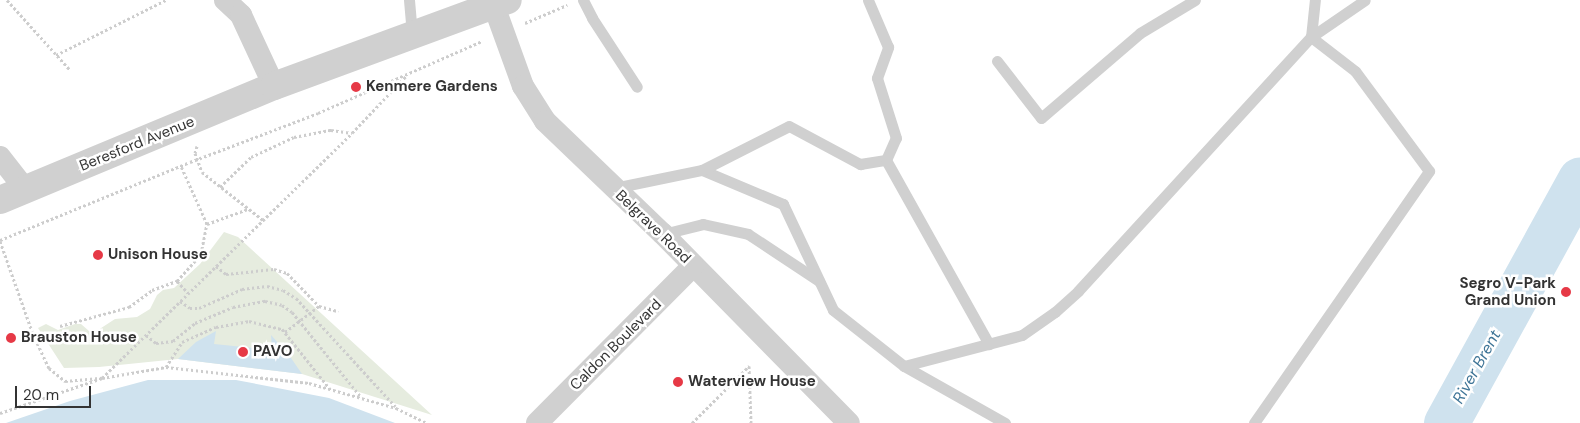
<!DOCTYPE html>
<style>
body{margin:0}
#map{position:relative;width:1580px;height:423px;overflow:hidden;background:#fff;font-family:"DM Sans",sans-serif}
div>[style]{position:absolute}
.green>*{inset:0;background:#e6ecdf}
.water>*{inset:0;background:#cfe2ee}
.river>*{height:45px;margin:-22.5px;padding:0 22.5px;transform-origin:22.5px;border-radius:22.5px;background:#cfe2ee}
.path>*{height:3px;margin-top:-1.5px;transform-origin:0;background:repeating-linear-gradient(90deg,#cdcdcd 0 2.5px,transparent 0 5px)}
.service>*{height:11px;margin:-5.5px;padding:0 5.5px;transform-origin:5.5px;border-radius:5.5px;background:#d0d0d0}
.minor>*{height:22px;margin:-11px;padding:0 11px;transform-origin:11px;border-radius:11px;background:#d0d0d0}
.tertiary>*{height:28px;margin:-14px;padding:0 14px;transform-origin:14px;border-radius:14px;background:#d0d0d0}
.dots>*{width:14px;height:14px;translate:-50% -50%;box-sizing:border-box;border:2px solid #fff;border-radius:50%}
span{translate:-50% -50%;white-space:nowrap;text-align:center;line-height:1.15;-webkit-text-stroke:5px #fff;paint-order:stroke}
.poi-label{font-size:15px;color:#333;font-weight:700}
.left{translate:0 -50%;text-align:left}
.right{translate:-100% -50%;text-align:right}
.street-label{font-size:15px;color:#333}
.water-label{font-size:16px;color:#3f7597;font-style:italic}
.scale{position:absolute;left:15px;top:386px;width:76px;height:22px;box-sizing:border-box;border:2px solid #333;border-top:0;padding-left:6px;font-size:15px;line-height:18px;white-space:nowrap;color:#333;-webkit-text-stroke:4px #fff;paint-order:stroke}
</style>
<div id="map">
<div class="green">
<i style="clip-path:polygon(224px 232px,238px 237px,432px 415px,302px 374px,178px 359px,99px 367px,64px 368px,38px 328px,46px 324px,58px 330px,75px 324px,81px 324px,89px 331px,95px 332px,115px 319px,137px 317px,150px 309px,157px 295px,163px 290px,174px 288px,200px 264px)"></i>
</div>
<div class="water">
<i style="clip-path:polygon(216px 331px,214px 344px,272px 350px,271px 335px,289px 355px,302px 374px,178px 359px,196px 342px)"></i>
<i style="clip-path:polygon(148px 380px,236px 380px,329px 398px,395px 423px,6px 423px,70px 401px)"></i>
</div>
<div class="river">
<i style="left:1446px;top:423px;width:278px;rotate:-61.2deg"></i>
</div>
<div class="path">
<i style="left:7px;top:0;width:94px;rotate:48deg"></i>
<i style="left:525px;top:23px;width:46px;rotate:-23.2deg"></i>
<i style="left:56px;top:55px;width:123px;rotate:-26.6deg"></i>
<i style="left:197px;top:146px;width:7px;rotate:106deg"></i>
<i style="left:195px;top:153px;width:20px;rotate:70deg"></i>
<i style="left:202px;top:172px;width:78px;rotate:38.2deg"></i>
<i style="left:220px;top:187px;width:43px;rotate:-44.1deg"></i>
<i style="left:251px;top:157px;width:47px;rotate:-24.9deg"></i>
<i style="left:294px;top:137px;width:38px;rotate:-11deg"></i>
<i style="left:331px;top:130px;width:21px;rotate:8deg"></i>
<i style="left:207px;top:224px;width:44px;rotate:-20.1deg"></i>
<i style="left:0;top:240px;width:205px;rotate:-22.3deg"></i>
<i style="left:190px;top:162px;width:137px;rotate:-20.9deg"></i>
<i style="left:318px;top:113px;width:179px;rotate:-23.7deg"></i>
<i style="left:0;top:241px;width:99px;rotate:70.5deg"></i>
<i style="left:33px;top:334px;width:38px;rotate:65deg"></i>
<i style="left:49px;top:368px;width:21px;rotate:39deg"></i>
<i style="left:65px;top:381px;width:37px;rotate:-5deg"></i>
<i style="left:102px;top:378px;width:65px;rotate:-9.8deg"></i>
<i style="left:166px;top:367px;width:144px;rotate:6.4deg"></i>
<i style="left:309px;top:383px;width:91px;rotate:16deg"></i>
<i style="left:396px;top:408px;width:34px;rotate:26deg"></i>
<i style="left:216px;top:266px;width:13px;rotate:39deg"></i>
<i style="left:226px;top:274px;width:48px;rotate:-5.9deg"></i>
<i style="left:274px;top:269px;width:14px;rotate:17deg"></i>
<i style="left:287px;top:273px;width:46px;rotate:45.9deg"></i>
<i style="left:319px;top:306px;width:20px;rotate:15deg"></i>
<i style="left:177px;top:281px;width:16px;rotate:47deg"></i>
<i style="left:180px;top:301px;width:12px;rotate:35deg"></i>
<i style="left:190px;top:308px;width:9px"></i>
<i style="left:199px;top:308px;width:47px;rotate:-23.8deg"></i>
<i style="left:242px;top:289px;width:25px;rotate:-7deg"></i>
<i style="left:267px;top:286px;width:16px;rotate:14deg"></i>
<i style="left:283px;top:290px;width:15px;rotate:32deg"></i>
<i style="left:296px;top:298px;width:147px;rotate:47.5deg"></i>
<i style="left:60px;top:326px;width:72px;rotate:-15.4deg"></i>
<i style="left:129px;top:307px;width:29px;rotate:-36deg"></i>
<i style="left:152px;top:290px;width:27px;rotate:-20deg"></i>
<i style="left:177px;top:281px;width:36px;rotate:-48deg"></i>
<i style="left:201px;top:254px;width:31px;rotate:-79deg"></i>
<i style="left:207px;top:224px;width:64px;rotate:-114.1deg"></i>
<i style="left:285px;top:332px;width:43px;rotate:-37.4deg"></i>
<i style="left:146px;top:335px;width:13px;rotate:39deg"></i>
<i style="left:156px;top:343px;width:17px;rotate:-7deg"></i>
<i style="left:173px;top:341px;width:28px;rotate:-39deg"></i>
<i style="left:195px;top:323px;width:41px;rotate:-22.8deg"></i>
<i style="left:233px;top:307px;width:33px;rotate:-11deg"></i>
<i style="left:265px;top:301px;width:17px;rotate:13deg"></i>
<i style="left:282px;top:305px;width:12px;rotate:35deg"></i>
<i style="left:292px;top:312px;width:109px;rotate:50.9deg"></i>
<i style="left:749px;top:366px;width:57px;rotate:88deg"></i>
<i style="left:166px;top:367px;width:30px;rotate:-57deg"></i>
<i style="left:182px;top:342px;width:37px;rotate:-24deg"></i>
<i style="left:216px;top:327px;width:34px;rotate:-10deg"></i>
<i style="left:249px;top:321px;width:34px;rotate:14deg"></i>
<i style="left:282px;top:329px;width:77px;rotate:51.3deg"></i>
<i style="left:0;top:413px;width:108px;rotate:-18.9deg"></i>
<i style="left:102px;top:378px;width:350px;rotate:-44.4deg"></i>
<i style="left:352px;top:133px;width:80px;rotate:-46.5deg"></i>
<i style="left:692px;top:423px;width:81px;rotate:-45deg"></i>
</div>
<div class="service">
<i style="left:409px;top:0;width:35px;rotate:85deg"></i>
<i style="left:583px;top:0;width:20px;rotate:63deg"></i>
<i style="left:592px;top:18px;width:82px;rotate:56.9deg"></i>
<i style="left:997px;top:61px;width:72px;rotate:52.3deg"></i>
<i style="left:1041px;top:118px;width:130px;rotate:-40.6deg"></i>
<i style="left:1140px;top:33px;width:64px;rotate:-31deg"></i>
<i style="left:886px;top:160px;width:211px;rotate:60.8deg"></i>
<i style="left:702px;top:170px;width:88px;rotate:22.8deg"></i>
<i style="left:783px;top:204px;width:117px;rotate:64.7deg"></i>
<i style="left:833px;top:310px;width:90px;rotate:38.3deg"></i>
<i style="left:904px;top:366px;width:116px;rotate:29.4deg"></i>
<i style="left:614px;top:188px;width:90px;rotate:-11.6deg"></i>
<i style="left:702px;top:170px;width:97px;rotate:-26.8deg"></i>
<i style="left:789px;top:126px;width:81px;rotate:28.2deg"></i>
<i style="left:860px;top:164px;width:26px;rotate:-9deg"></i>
<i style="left:886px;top:160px;width:24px;rotate:-66deg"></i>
<i style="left:896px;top:138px;width:63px;rotate:-107.6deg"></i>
<i style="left:877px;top:78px;width:33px;rotate:-70deg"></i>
<i style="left:888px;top:47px;width:51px;rotate:-113.1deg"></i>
<i style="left:663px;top:234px;width:41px;rotate:-14deg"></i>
<i style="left:703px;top:224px;width:46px;rotate:12.5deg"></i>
<i style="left:748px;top:234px;width:85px;rotate:33.5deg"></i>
<i style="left:904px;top:366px;width:122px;rotate:-14.7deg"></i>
<i style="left:1022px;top:335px;width:40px;rotate:-34.9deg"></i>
<i style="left:1055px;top:312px;width:31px;rotate:-42deg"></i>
<i style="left:1078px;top:291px;width:345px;rotate:-47.5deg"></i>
<i style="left:1311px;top:37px;width:37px;rotate:-84deg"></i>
<i style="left:1254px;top:423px;width:307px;rotate:-55.2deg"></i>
<i style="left:1429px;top:171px;width:124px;rotate:-126.5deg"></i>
<i style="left:1355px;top:71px;width:56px;rotate:-142.3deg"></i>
<i style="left:1311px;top:37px;width:65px;rotate:-34.4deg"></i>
</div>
<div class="minor">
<i style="left:225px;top:0;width:22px;rotate:43deg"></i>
<i style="left:241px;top:15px;width:78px;rotate:65.1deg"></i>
<i style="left:494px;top:6px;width:85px;rotate:70.1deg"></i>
<i style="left:523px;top:86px;width:41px;rotate:57.8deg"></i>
<i style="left:545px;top:121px;width:163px;rotate:43.8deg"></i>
<i style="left:663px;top:234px;width:265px;rotate:45.5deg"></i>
<i style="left:0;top:157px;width:41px;rotate:52deg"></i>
<i style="left:537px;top:423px;width:221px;rotate:-45.2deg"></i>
</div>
<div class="tertiary">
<i style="left:0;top:200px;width:297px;rotate:-22.6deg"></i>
<i style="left:274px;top:86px;width:249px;rotate:-20.2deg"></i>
</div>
<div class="dots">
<i style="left:356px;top:87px;background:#e63946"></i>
<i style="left:98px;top:255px;background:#e63946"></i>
<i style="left:1566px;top:292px;background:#e63946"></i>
<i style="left:11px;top:338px;background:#e63946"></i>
<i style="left:243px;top:352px;background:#e63946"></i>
<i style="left:678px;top:382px;background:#e63946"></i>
</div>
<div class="poi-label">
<span class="left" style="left:366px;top:87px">Kenmere Gardens</span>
<span class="left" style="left:108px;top:255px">Unison House</span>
<span class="right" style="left:1556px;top:292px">Segro V-Park<br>Grand Union</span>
<span class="left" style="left:21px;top:338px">Brauston House</span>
<span class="left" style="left:253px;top:352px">PAVO</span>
<span class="left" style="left:688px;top:382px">Waterview House</span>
</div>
<div class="street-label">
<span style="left:137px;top:144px;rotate:-22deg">Beresford Avenue</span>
<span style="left:653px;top:227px;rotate:44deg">Belgrave Road</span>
<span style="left:616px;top:345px;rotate:-45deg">Caldon Boulevard</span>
</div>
<div class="water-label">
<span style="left:1477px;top:367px;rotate:-61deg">River Brent</span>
</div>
<div class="scale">20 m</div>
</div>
